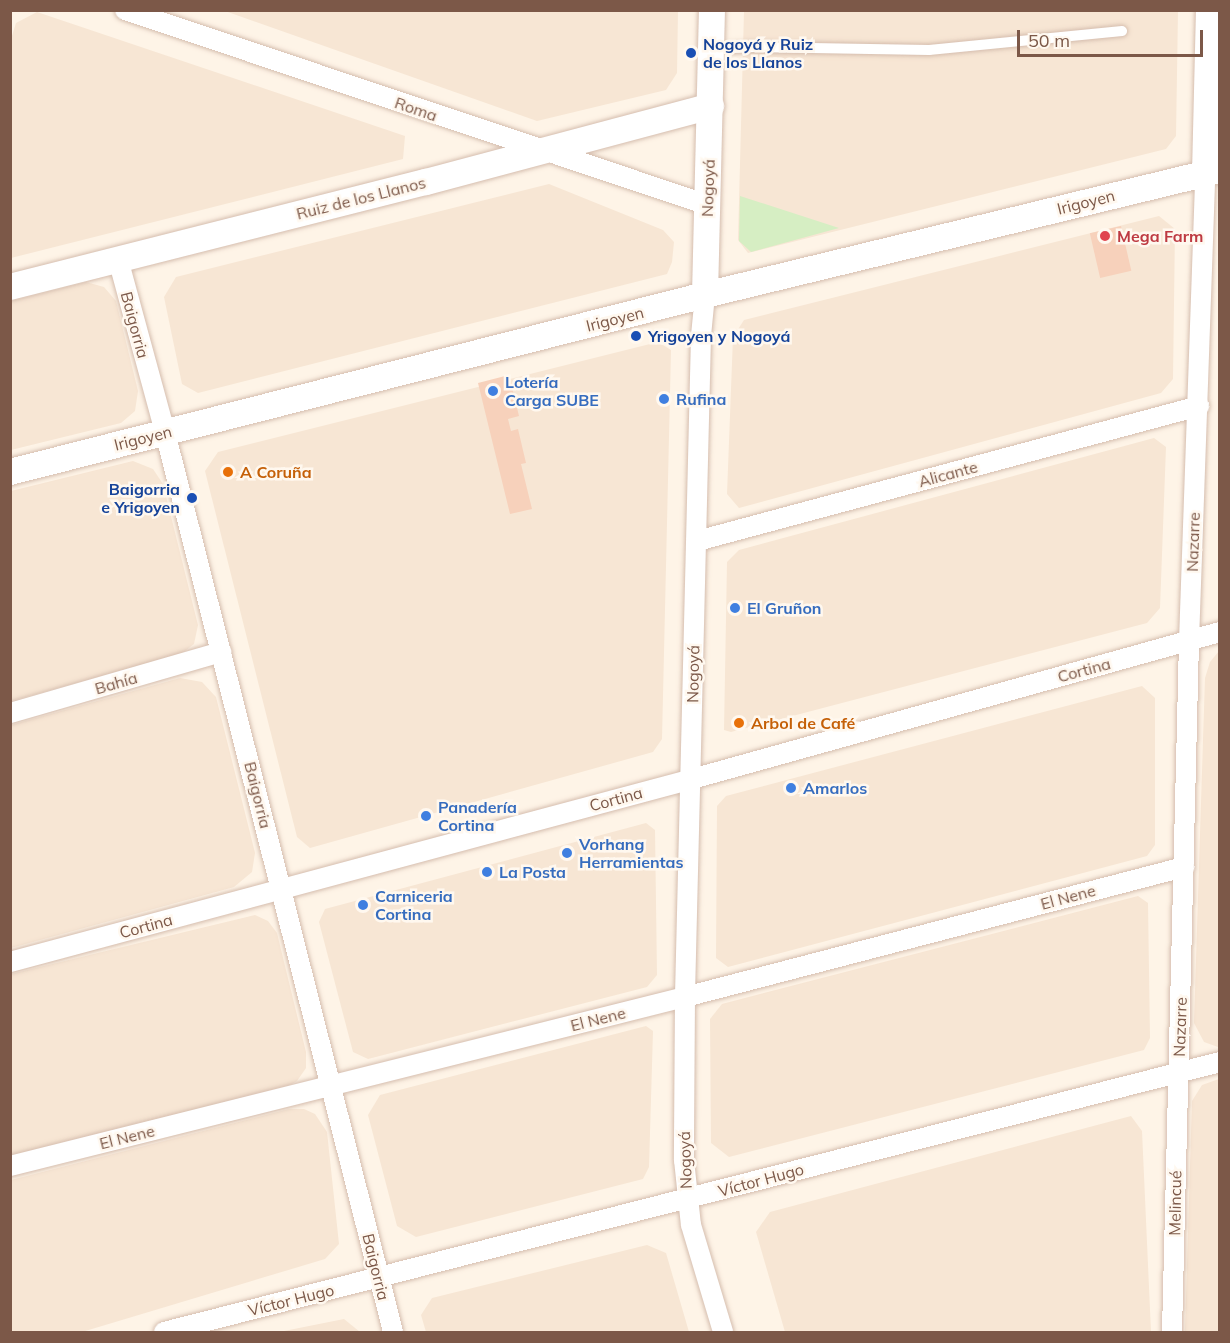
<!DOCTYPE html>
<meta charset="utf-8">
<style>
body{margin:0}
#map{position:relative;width:1230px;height:1343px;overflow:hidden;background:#fef4e7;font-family:Mulish,sans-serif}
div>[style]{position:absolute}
.residential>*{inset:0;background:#f7e6d4}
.green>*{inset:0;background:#d6eec3}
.building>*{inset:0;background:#f7d1bb;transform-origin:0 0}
.roads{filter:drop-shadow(0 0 2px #d5bdae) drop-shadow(0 0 2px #d5bdae)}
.service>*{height:10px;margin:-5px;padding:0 5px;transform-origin:5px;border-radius:5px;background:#fff}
.minor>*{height:20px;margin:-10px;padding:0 10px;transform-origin:10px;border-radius:10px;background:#fff}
.tertiary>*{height:26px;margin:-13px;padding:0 13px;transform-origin:13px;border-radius:13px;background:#fff}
.dots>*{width:16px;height:16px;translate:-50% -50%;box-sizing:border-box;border:3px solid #fff8ef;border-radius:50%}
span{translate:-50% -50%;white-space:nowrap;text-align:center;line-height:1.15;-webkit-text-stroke:5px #fff8ef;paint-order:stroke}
.transit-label{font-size:16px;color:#164399;font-weight:700}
.left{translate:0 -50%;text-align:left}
.right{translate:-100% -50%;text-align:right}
.street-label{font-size:16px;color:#7c5848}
.health-label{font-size:16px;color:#be3a42;font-weight:700}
.shop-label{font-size:16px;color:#366cbe;font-weight:700}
.food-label{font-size:16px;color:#c56008;font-weight:700}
.frame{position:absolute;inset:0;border:12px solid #7c5848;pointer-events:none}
.scale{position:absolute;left:1017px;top:30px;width:186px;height:27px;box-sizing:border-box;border:3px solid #7c5848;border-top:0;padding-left:8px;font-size:18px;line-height:21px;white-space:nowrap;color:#7c5848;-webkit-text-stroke:4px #fff8ef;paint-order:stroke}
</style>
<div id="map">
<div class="residential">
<i style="clip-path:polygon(225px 11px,678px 11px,677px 73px,666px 90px,537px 121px)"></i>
<i style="clip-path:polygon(744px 11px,1178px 11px,1176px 136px,1166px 149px,748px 253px,738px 240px)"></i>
<i style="clip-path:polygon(37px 12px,405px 136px,403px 159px,11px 258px,11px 39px,16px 23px)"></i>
<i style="clip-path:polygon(549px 184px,663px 230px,674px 242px,672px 262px,667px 274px,198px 393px,182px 384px,164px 297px,176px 277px)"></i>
<i style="clip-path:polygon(1159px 216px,1175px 229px,1173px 379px,1161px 393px,739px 508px,727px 494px,733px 337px,744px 320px)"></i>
<i style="clip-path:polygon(86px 282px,104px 287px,116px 301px,138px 391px,135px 411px,121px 423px,11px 450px,11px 301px)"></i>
<i style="clip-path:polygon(658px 342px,671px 350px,662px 739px,653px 752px,310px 848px,297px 837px,205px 471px,218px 452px)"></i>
<i style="clip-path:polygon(1154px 438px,1166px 447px,1160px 608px,1147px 623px,731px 732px,724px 730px,727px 562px,739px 550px)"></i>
<i style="clip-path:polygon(133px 461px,153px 469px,163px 484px,198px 625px,194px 644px,181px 654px,11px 701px,11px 491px)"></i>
<i style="clip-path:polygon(1219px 651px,1220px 1046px,1218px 1047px,1204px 1042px,1194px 1023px,1205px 678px,1210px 662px)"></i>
<i style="clip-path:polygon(180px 678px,202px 682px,216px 697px,255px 853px,252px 872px,234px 887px,11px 948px,11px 725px)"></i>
<i style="clip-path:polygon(1142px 686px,1155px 698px,1155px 845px,1147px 856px,728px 967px,716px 958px,717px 806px,726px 796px)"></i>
<i style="clip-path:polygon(646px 823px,655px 830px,657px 975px,647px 987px,368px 1059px,353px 1052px,319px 922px,325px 909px)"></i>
<i style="clip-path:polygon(1138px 896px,1148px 903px,1150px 1038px,1144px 1050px,729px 1157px,711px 1143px,710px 1019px,722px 1004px)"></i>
<i style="clip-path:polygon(255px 915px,268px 921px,277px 933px,306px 1052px,306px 1068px,297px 1081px,288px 1086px,11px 1157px,11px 974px)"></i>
<i style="clip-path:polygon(646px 1026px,653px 1031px,649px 1167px,643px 1179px,416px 1237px,397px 1226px,368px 1115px,380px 1095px)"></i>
<i style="clip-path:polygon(1219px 1079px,1219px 1332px,1185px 1332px,1192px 1101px,1202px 1085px)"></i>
<i style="clip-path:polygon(289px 1109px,304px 1109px,315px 1114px,327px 1132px,339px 1244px,325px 1259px,82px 1332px,11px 1332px,11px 1180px)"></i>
<i style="clip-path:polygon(1131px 1116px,1142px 1131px,1151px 1332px,785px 1332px,756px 1232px,770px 1212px)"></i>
<i style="clip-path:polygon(647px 1245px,666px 1253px,689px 1332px,426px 1332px,421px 1315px,432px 1298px)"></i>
<i style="clip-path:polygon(344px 1319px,360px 1332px,279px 1332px)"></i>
</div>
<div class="green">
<i style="clip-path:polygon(740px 196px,839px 228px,751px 252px,739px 241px)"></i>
</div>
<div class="building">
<i style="left:1121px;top:226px;width:46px;height:32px;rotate:77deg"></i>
<i style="clip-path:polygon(509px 375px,519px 416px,508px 419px,511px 431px,518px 429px,526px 463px,521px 464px,532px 509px,510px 514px,478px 383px)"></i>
</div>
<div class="roads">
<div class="service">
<i style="left:712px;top:49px;width:41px;rotate:-2.8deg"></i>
<i style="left:753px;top:47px;width:176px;rotate:1deg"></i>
<i style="left:929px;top:50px;width:194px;rotate:-5.6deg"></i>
</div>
<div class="minor">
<i style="left:125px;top:10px;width:615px;rotate:18.49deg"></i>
<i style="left:118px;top:259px;width:179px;rotate:74.8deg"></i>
<i style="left:165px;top:432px;width:928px;rotate:75.78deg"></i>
<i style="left:705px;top:295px;width:41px;rotate:95.6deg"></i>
<i style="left:701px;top:336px;width:661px;rotate:91.39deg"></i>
<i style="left:685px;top:997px;width:163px;rotate:90.4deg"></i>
<i style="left:684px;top:1160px;width:65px;rotate:83.9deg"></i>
<i style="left:691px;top:1225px;width:112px;rotate:73.3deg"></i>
<i style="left:697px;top:541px;width:520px;rotate:-15.05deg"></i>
<i style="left:10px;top:713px;width:220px;rotate:-16.1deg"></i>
<i style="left:10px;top:962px;width:706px;rotate:-15.02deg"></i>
<i style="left:692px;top:779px;width:548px;rotate:-15.56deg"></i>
<i style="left:10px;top:1166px;width:696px;rotate:-14.06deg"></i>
<i style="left:685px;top:997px;width:516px;rotate:-14.6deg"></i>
<i style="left:164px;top:1332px;width:1090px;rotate:-14.34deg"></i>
<i style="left:1172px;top:1332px;width:691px;rotate:-88.59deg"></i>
<i style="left:1189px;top:641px;width:468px;rotate:-88deg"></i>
</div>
<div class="tertiary">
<i style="left:1205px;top:173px;width:163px;rotate:-88.6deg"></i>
<i style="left:10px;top:287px;width:429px;rotate:-14.2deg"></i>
<i style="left:426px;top:182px;width:295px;rotate:-14.9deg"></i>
<i style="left:705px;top:295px;width:285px;rotate:-88.6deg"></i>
<i style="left:10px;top:472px;width:717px;rotate:-14.29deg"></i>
<i style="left:705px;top:295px;width:530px;rotate:-13.64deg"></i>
</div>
</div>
<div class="dots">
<i style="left:691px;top:53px;background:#1a4fb4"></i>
<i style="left:1105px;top:236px;background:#e0444e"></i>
<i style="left:636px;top:336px;background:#1a4fb4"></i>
<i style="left:493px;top:391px;background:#3f7fe0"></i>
<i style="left:664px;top:399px;background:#3f7fe0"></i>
<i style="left:228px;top:472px;background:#e8710a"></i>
<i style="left:192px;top:498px;background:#1a4fb4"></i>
<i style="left:735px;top:608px;background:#3f7fe0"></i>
<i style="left:739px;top:723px;background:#e8710a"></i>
<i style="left:791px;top:788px;background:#3f7fe0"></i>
<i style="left:426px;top:816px;background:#3f7fe0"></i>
<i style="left:567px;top:853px;background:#3f7fe0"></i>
<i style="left:487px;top:872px;background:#3f7fe0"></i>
<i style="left:363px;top:905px;background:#3f7fe0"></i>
</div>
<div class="transit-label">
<span class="left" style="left:703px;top:53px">Nogoyá y Ruiz<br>de los Llanos</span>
<span class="left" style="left:648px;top:336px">Yrigoyen y Nogoyá</span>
<span class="right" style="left:180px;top:498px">Baigorria<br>e Yrigoyen</span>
</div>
<div class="street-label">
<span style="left:416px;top:109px;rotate:19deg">Roma</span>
<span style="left:708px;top:188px;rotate:-88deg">Nogoyá</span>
<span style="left:361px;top:198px;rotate:-14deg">Ruiz de los Llanos</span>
<span style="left:1086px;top:202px;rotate:-14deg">Irigoyen</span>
<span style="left:615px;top:319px;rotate:-14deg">Irigoyen</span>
<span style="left:135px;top:325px;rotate:75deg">Baigorria</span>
<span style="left:143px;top:438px;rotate:-14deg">Irigoyen</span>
<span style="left:948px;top:474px;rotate:-15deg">Alicante</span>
<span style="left:1193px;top:542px;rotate:-88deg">Nazarre</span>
<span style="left:1084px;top:670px;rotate:-15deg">Cortina</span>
<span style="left:693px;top:674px;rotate:-89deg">Nogoyá</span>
<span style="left:116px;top:683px;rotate:-16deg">Bahía</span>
<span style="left:258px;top:795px;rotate:76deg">Baigorria</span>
<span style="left:616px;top:799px;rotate:-15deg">Cortina</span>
<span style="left:1068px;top:897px;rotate:-15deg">El Nene</span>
<span style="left:146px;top:926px;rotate:-15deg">Cortina</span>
<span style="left:598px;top:1019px;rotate:-14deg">El Nene</span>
<span style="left:1180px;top:1027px;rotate:-88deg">Nazarre</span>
<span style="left:127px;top:1137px;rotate:-14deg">El Nene</span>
<span style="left:685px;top:1160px;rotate:-92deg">Nogoyá</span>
<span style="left:761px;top:1180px;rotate:-15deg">Víctor Hugo</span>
<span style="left:1175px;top:1203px;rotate:-89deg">Melincué</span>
<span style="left:376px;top:1267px;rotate:76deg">Baigorria</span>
<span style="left:291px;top:1300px;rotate:-14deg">Víctor Hugo</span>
</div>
<div class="health-label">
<span class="left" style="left:1117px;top:236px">Mega Farm</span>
</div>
<div class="shop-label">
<span class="left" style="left:505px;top:391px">Lotería<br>Carga SUBE</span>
<span class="left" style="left:676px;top:399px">Rufina</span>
<span class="left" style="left:747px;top:608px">El Gruñon</span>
<span class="left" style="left:803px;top:788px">Amarlos</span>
<span class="left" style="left:438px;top:816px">Panadería<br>Cortina</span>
<span class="left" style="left:579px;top:853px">Vorhang<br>Herramientas</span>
<span class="left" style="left:499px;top:872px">La Posta</span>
<span class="left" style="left:375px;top:905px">Carniceria<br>Cortina</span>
</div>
<div class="food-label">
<span class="left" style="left:240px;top:472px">A Coruña</span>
<span class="left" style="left:751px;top:723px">Arbol de Café</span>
</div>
<div class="frame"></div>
<div class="scale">50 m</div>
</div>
